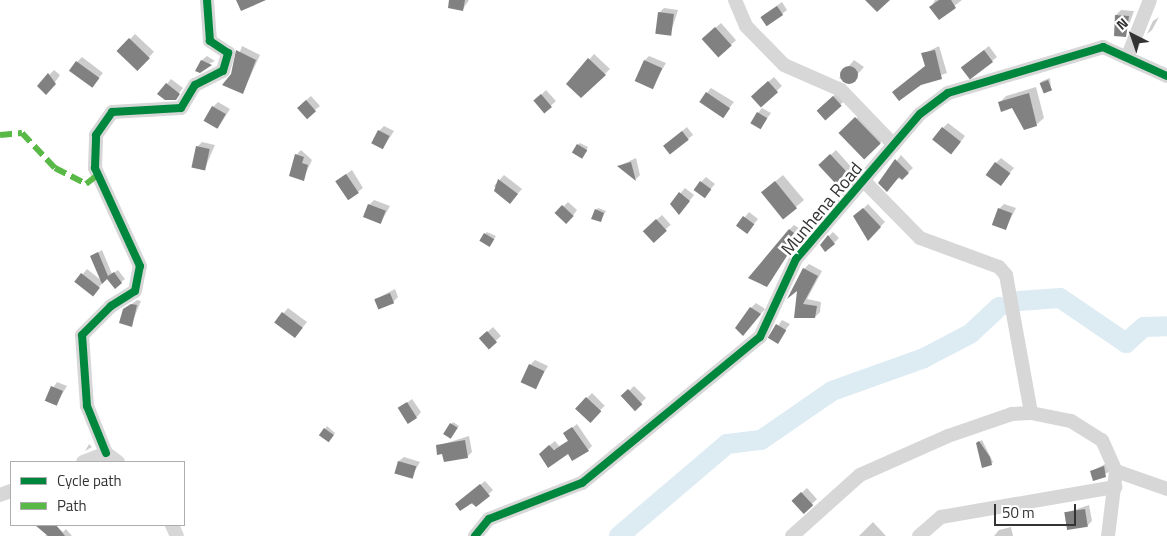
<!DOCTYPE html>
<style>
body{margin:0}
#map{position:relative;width:1167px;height:536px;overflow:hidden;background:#fff;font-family:"Titillium Web",sans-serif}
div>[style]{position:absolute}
.shadow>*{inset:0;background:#0003;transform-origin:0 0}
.river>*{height:20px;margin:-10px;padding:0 10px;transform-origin:10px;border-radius:10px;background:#ddebf3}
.building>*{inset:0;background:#818181;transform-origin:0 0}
.round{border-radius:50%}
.minor>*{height:14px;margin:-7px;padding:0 7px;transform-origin:7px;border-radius:7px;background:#d7d7d7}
.quiet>*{height:6px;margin-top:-3px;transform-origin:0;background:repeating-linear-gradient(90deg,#58b947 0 12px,transparent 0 18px)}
.cycleway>*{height:8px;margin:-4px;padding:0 4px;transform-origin:4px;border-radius:4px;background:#00873e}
span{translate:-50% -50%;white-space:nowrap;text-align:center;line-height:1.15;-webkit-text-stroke:5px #fff;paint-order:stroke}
.street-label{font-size:18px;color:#333}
.legend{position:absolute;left:10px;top:461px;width:175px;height:65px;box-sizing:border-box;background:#fff;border:1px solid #adadad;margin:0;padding:6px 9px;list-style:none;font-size:15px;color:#333}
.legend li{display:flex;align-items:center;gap:10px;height:25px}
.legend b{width:25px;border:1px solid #adadad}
.north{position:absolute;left:1107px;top:10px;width:50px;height:50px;-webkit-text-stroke:4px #fff;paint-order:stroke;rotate:319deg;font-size:14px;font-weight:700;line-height:20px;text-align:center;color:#333}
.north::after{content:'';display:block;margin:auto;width:18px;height:22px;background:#333;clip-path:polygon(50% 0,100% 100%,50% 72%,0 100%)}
.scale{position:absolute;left:994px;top:504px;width:82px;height:22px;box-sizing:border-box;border:2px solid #333;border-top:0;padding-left:6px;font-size:15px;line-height:18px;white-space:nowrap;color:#333;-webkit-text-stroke:4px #fff;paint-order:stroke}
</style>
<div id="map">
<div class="shadow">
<i style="clip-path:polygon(450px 0,469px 0,463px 9px)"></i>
<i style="clip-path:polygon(935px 0,962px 0,939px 18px,931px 7px)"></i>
<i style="clip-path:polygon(782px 2px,787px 10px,782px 14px,761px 17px)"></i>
<i style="clip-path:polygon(664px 8px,678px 10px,670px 35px,659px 13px)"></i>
<i style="clip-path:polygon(1121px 10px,1134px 11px,1125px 36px,1116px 15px)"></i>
<i style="clip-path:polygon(1159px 17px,1152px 30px,1147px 34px,1153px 21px)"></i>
<i style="left:721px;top:23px;width:23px;height:24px;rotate:49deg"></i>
<i style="left:135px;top:34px;width:26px;height:24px;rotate:43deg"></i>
<i style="clip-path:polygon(242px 46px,260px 55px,243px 92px,232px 74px)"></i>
<i style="clip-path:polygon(939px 46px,947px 73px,893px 92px,926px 66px,923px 54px)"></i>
<i style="clip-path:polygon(989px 46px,997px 57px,992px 61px,962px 67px)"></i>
<i style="clip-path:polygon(594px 54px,610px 69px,581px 97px,568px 84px)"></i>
<i style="clip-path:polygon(207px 56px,215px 61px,198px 69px,202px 60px)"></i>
<i style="clip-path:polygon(649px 56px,666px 63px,652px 87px,645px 60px)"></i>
<i style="clip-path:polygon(82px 57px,103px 73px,92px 86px,77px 62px)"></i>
<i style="clip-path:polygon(854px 60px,864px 67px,849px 84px,839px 78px)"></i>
<i style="clip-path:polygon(54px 70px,60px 75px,51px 88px,38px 86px)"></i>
<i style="clip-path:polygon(774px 77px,782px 86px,761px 105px,757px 91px)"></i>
<i style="clip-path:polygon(1050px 78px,1051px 89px,1040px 83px,1042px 81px)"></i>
<i style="clip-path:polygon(171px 79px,183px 88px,175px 98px,167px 84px)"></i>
<i style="clip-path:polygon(1036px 87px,1044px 118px,1036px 125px,1013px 106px,999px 103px,1006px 96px)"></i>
<i style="clip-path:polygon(711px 88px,734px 102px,723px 116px,707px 93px)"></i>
<i style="clip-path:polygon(546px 90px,556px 101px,544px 112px,540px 96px)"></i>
<i style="left:838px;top:92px;width:11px;height:27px;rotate:49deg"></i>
<i style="clip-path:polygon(311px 96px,320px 106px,315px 110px,303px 103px)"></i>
<i style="clip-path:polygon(218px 102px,230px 109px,218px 128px,213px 107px)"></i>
<i style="clip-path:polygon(762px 108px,771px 113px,760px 128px,758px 113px)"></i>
<i style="clip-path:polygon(864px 111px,887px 136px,880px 143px,841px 133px)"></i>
<i style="clip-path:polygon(948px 123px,965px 136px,956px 148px,943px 128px)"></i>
<i style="clip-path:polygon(384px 126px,394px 131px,383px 148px,379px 131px)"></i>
<i style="clip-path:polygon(687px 127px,693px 135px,688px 139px,664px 146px)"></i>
<i style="clip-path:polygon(202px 142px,215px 145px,205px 168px,197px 147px)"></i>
<i style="clip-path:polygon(580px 143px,588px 147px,584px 155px,578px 145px)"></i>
<i style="clip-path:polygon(301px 150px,312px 160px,303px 179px,296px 155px)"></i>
<i style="clip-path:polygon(836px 150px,852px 168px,847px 172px,820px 165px)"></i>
<i style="clip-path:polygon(901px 155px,913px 168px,902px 178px,880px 183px)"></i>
<i style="clip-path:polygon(636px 158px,640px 175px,636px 179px,619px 166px)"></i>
<i style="clip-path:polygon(1001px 158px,1014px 168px,1000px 184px,996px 163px)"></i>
<i style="clip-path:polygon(352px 170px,363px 188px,358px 192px,342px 177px)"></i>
<i style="clip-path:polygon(504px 175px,522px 189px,510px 202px,494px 186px)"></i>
<i style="clip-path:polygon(783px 175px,804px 200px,796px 207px,770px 186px)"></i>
<i style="clip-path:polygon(706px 177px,715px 184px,704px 197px,701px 182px)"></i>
<i style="clip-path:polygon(685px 188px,694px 195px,684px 208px,671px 204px)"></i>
<i style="clip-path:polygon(374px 200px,390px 206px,381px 222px,369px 205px)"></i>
<i style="clip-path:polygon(568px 202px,577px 210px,572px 217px,557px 213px)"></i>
<i style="clip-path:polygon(868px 204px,885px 222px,868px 239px,860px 212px)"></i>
<i style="clip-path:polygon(1004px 204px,1016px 208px,1006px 228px,999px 209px)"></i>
<i style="clip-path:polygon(598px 208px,606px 211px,600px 221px,596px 210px)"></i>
<i style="clip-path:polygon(749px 212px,758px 219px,751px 228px,738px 226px)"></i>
<i style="left:662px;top:215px;width:13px;height:23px;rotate:48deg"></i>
<i style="clip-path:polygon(794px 225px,803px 231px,767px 286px,790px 229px)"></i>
<i style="clip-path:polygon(487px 232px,496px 236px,490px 245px,485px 234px)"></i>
<i style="clip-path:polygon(833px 232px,839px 238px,834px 243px,829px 236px)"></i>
<i style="clip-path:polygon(102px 250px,112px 274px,118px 270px,125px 279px,115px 287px,107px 277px,97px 290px,76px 282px,87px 269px,102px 281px,92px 256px)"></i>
<i style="clip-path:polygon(809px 264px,822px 271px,807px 299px,821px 302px,820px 312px,815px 317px,795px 317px,804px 269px)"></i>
<i style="clip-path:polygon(395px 289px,398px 297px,393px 302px,376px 299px)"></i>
<i style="clip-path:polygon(137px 300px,141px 301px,131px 325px,124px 310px)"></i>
<i style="clip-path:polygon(756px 303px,765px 309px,747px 330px,751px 308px)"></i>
<i style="clip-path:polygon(288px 308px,307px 322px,299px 332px,276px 322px)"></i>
<i style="clip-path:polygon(782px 320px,790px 324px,777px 341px,771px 337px)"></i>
<i style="left:493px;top:327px;width:12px;height:17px;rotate:48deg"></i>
<i style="clip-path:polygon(535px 360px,548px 366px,535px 388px,530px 365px)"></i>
<i style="clip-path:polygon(57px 382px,67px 386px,56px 404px,46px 399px)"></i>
<i style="left:634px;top:386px;width:17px;height:15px;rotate:45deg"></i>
<i style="left:592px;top:393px;width:18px;height:21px;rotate:45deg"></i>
<i style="clip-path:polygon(412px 399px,421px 412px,417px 417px,399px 409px)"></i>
<i style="clip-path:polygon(453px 422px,459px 426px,453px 435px,444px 433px)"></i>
<i style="clip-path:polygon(577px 424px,592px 446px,588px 450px,545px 449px,555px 441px,559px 446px,569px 440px,565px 433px)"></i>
<i style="clip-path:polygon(327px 426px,335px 433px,331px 439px,321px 435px)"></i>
<i style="clip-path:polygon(469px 436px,472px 452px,467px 457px,443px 453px,437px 446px)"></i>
<i style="clip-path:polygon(982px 440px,993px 462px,991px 464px,977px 443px)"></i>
<i style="clip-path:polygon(89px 444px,92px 447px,85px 451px,88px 446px)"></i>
<i style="clip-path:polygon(404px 457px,420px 462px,411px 478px,399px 461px)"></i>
<i style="clip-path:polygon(1109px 462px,1111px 471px,1094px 479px,1092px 471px)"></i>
<i style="clip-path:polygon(485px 481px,493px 490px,476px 506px,461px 500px)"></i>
<i style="left:807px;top:488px;width:15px;height:18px;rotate:48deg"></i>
<i style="clip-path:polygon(1089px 505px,1092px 521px,1087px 526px,1065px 513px)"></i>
<i style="clip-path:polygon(873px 522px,886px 536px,859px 536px)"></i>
<i style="clip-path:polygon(56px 526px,63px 532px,66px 529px,72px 536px,45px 536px)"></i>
<i style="clip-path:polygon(1011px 527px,1013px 536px,994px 536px,999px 530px)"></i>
</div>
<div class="river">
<i style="left:1019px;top:301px;width:41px;rotate:-4.2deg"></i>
<i style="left:1060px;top:298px;width:80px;rotate:34.3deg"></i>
<i style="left:1126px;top:343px;width:24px;rotate:-42deg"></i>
<i style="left:1144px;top:327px;width:23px;rotate:-2deg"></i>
<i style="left:619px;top:536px;width:142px;rotate:-40.4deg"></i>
<i style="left:727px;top:444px;width:34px;rotate:-7deg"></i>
<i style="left:761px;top:440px;width:86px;rotate:-34.6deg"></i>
<i style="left:832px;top:391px;width:98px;rotate:-19.7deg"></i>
<i style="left:924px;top:358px;width:52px;rotate:-27.6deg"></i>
<i style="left:970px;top:334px;width:40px;rotate:-43deg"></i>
</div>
<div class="building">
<i style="clip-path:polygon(236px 0,266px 0,241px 11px)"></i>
<i style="clip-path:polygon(449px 0,465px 0,463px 11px,448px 8px)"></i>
<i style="clip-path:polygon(865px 0,890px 0,877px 12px)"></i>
<i style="clip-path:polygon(939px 0,951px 0,956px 8px,939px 20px,929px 7px)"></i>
<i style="left:777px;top:6px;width:11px;height:20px;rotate:56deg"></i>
<i style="left:658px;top:12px;width:16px;height:22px;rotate:7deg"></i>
<i style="clip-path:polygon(1115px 15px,1129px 16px,1126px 37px,1114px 36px)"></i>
<i style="left:715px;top:27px;width:25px;height:18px;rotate:48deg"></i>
<i style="left:129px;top:38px;width:29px;height:18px;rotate:44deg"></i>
<i style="clip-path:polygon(236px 50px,256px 60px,243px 94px,222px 85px,231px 74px)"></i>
<i style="clip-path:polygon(935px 50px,942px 79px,921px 85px,899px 101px,892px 92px,925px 66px,921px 53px)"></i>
<i style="left:984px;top:50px;width:15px;height:29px;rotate:53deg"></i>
<i style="clip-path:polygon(588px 58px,606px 75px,581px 98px,566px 84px)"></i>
<i style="clip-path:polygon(201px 60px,212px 65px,200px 73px,195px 71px)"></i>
<i style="left:644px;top:60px;width:20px;height:23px;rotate:24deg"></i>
<i style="left:76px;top:61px;width:29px;height:12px;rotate:36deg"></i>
<i class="round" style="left:840px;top:66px;width:18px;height:18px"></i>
<i style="clip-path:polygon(48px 73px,56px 84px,46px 95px,37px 86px)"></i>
<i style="left:1048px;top:80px;width:11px;height:9px;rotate:68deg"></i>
<i style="left:768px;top:81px;width:15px;height:23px;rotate:48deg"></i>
<i style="clip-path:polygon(166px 83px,180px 94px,176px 100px,165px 100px,157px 94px)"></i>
<i style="left:706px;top:92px;width:29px;height:12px;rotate:34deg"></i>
<i style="clip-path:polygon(1029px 93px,1037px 126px,1024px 130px,1012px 108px,1001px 112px,998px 102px)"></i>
<i style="left:541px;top:94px;width:17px;height:10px;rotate:50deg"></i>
<i style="left:833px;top:96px;width:13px;height:22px;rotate:48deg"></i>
<i style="left:306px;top:100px;width:15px;height:12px;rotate:48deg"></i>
<i style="left:212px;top:106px;width:16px;height:17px;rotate:30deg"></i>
<i style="left:757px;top:112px;width:12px;height:13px;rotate:31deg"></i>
<i style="left:855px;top:117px;width:37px;height:23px;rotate:46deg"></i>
<i style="left:942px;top:127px;width:24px;height:16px;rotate:38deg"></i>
<i style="left:378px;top:130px;width:13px;height:15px;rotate:27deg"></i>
<i style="left:682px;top:131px;width:11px;height:24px;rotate:52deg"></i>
<i style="left:577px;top:144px;width:12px;height:10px;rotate:31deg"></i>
<i style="left:196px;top:146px;width:14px;height:22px;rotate:12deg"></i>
<i style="clip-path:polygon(295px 154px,304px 157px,302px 163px,308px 165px,304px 181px,289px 176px)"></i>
<i style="left:830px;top:154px;width:26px;height:16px;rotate:47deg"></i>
<i style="clip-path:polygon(895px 159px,909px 173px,902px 180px,899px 177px,887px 192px,878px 183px)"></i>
<i style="clip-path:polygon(631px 162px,636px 181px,617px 166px)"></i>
<i style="left:995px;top:162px;width:19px;height:16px;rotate:36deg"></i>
<i style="left:346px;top:174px;width:23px;height:13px;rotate:56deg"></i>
<i style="clip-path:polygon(498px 179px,518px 194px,510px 204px,494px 191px)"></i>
<i style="left:700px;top:181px;width:14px;height:11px;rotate:36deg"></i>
<i style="left:775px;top:181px;width:35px;height:18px;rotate:51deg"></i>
<i style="clip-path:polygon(679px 192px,690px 201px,679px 215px,670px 204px)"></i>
<i style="left:368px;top:204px;width:19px;height:14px;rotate:21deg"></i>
<i style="left:562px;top:205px;width:16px;height:11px;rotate:43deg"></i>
<i style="clip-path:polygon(863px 208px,881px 227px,868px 241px,853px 216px)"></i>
<i style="left:998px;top:208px;width:15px;height:18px;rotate:20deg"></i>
<i style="clip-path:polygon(595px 209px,604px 213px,601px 222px,591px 219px)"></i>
<i style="left:743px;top:216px;width:14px;height:12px;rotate:36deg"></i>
<i style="left:656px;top:219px;width:16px;height:18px;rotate:47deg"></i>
<i style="clip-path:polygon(789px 229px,799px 237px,767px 287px,748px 278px)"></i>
<i style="left:484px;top:233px;width:12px;height:9px;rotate:31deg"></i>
<i style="clip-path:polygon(828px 235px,835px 244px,825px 252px,820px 245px)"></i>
<i style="clip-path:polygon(98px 252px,108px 276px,114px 272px,122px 283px,115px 289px,107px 279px,102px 284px,90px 256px)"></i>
<i style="clip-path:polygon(803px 268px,818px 276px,803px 304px,817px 306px,815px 318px,794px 318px,797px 291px,787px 299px)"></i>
<i style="left:81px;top:273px;width:24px;height:11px;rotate:38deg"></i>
<i style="left:390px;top:293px;width:11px;height:17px;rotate:68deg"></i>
<i style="clip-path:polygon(131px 304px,137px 305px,132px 327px,119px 323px,123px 309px)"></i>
<i style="clip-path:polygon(750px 307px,761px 314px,743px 336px,735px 328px)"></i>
<i style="left:282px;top:312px;width:26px;height:13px;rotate:37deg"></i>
<i style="left:776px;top:324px;width:12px;height:16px;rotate:31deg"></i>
<i style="left:487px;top:331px;width:15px;height:11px;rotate:48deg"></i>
<i style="left:529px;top:364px;width:17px;height:20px;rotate:25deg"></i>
<i style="left:51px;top:386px;width:13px;height:16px;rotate:23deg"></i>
<i style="left:628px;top:389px;width:21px;height:10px;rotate:47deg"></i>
<i style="left:586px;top:397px;width:21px;height:16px;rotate:43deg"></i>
<i style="left:407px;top:402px;width:19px;height:11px;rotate:58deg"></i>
<i style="left:450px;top:423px;width:9px;height:13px;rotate:32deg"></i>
<i style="clip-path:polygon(572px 427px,589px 451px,572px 461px,568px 454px,548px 468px,539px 454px,549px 445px,554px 450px,568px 441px,563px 433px)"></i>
<i style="left:324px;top:428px;width:12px;height:9px;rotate:35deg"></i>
<i style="clip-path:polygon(465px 440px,468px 458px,444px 462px,442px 454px,437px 455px,436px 445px)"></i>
<i style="clip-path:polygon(979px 441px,990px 457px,992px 465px,982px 468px,976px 443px)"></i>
<i style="left:398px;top:461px;width:19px;height:13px;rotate:16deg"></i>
<i style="clip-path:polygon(1104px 466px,1106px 477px,1093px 481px,1090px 471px)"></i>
<i style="clip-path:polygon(480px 484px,490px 496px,476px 507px,472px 503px,460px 511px,455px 504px)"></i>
<i style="left:801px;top:492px;width:18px;height:13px;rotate:47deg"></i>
<i style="left:1085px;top:509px;width:18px;height:21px;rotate:81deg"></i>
<i style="clip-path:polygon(35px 525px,56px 525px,65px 536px,48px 536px)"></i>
</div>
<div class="minor">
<i style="left:735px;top:0;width:28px;rotate:67deg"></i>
<i style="left:746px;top:26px;width:54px;rotate:45.7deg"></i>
<i style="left:784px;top:65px;width:62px;rotate:23.7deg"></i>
<i style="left:841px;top:90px;width:76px;rotate:46.1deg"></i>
<i style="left:1127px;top:58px;width:62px;rotate:-68.4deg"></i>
<i style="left:864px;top:181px;width:80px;rotate:45.5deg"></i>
<i style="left:920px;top:238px;width:84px;rotate:20.2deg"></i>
<i style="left:999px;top:267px;width:11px;rotate:49deg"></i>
<i style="left:1006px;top:275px;width:140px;rotate:79.7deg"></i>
<i style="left:1031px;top:413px;width:41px;rotate:11.3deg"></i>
<i style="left:1071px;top:421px;width:36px;rotate:32deg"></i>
<i style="left:1102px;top:440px;width:34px;rotate:66deg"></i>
<i style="left:1116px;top:471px;width:65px;rotate:97deg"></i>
<i style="left:106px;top:453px;width:51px;rotate:-112deg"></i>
<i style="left:87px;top:406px;width:71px;rotate:-94deg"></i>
<i style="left:82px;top:335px;width:41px;rotate:-45deg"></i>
<i style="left:111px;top:306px;width:28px;rotate:-32deg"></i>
<i style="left:135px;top:291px;width:25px;rotate:-79deg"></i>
<i style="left:140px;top:266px;width:108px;rotate:-114.7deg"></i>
<i style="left:95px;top:168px;width:33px;rotate:-88deg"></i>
<i style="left:96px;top:135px;width:28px;rotate:-55deg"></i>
<i style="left:112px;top:112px;width:69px;rotate:-3.3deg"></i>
<i style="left:181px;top:108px;width:27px;rotate:-59deg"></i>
<i style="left:195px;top:85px;width:31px;rotate:-27deg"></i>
<i style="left:223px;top:71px;width:19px;rotate:-74deg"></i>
<i style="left:228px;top:53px;width:22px;rotate:-146deg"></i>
<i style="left:210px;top:41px;width:41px;rotate:-94.2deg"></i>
<i style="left:83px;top:462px;width:25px;rotate:-21deg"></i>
<i style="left:106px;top:453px;width:15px;rotate:37deg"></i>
<i style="left:1116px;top:471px;width:54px;rotate:19.4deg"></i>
<i style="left:0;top:495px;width:12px;rotate:-20deg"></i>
<i style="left:172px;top:525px;width:12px;rotate:66deg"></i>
<i style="left:475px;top:536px;width:22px;rotate:-51deg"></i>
<i style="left:489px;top:519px;width:100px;rotate:-21.2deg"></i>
<i style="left:582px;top:483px;width:230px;rotate:-39.4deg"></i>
<i style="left:760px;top:337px;width:86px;rotate:-65.2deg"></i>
<i style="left:796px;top:259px;width:191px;rotate:-49.5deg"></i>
<i style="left:920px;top:114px;width:35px;rotate:-37deg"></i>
<i style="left:948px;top:93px;width:162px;rotate:-16.5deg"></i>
<i style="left:1103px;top:47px;width:70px;rotate:24.4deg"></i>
<i style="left:792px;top:536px;width:91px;rotate:-41.9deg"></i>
<i style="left:860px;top:475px;width:96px;rotate:-23.9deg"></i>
<i style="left:948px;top:436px;width:68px;rotate:-19deg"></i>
<i style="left:1012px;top:414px;width:19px;rotate:-3deg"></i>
<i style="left:919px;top:536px;width:29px;rotate:-41deg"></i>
<i style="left:941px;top:517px;width:177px;rotate:-9.8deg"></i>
</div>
<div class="quiet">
<i style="left:0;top:135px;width:22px;rotate:-5deg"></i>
<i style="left:22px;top:133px;width:48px;rotate:46.7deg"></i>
<i style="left:55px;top:168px;width:35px;rotate:27deg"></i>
<i style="left:86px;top:184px;width:16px;rotate:-38deg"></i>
</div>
<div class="cycleway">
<i style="left:106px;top:453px;width:51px;rotate:-112deg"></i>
<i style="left:87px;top:406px;width:71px;rotate:-94deg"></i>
<i style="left:82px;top:335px;width:41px;rotate:-45deg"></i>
<i style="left:111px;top:306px;width:28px;rotate:-32deg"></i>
<i style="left:135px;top:291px;width:25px;rotate:-79deg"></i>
<i style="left:140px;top:266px;width:108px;rotate:-114.7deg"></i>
<i style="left:95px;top:168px;width:33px;rotate:-88deg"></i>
<i style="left:96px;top:135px;width:28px;rotate:-55deg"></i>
<i style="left:112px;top:112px;width:69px;rotate:-3.3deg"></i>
<i style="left:181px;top:108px;width:27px;rotate:-59deg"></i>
<i style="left:195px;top:85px;width:31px;rotate:-27deg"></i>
<i style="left:223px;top:71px;width:19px;rotate:-74deg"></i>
<i style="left:228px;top:53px;width:22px;rotate:-146deg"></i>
<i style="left:210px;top:41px;width:41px;rotate:-94.2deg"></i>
<i style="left:475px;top:536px;width:22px;rotate:-51deg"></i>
<i style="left:489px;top:519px;width:100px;rotate:-21.2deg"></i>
<i style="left:582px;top:483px;width:230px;rotate:-39.4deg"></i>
<i style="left:760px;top:337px;width:86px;rotate:-65.2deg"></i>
<i style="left:796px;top:259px;width:191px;rotate:-49.5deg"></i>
<i style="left:920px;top:114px;width:35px;rotate:-37deg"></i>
<i style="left:948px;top:93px;width:162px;rotate:-16.5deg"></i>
<i style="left:1103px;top:47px;width:70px;rotate:24.4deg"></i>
</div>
<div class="street-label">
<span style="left:822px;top:209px;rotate:-50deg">Munhena Road</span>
</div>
<ul class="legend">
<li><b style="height:6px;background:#00873e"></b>Cycle path</li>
<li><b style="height:6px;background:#58b947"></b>Path</li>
</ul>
<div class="north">N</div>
<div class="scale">50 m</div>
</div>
